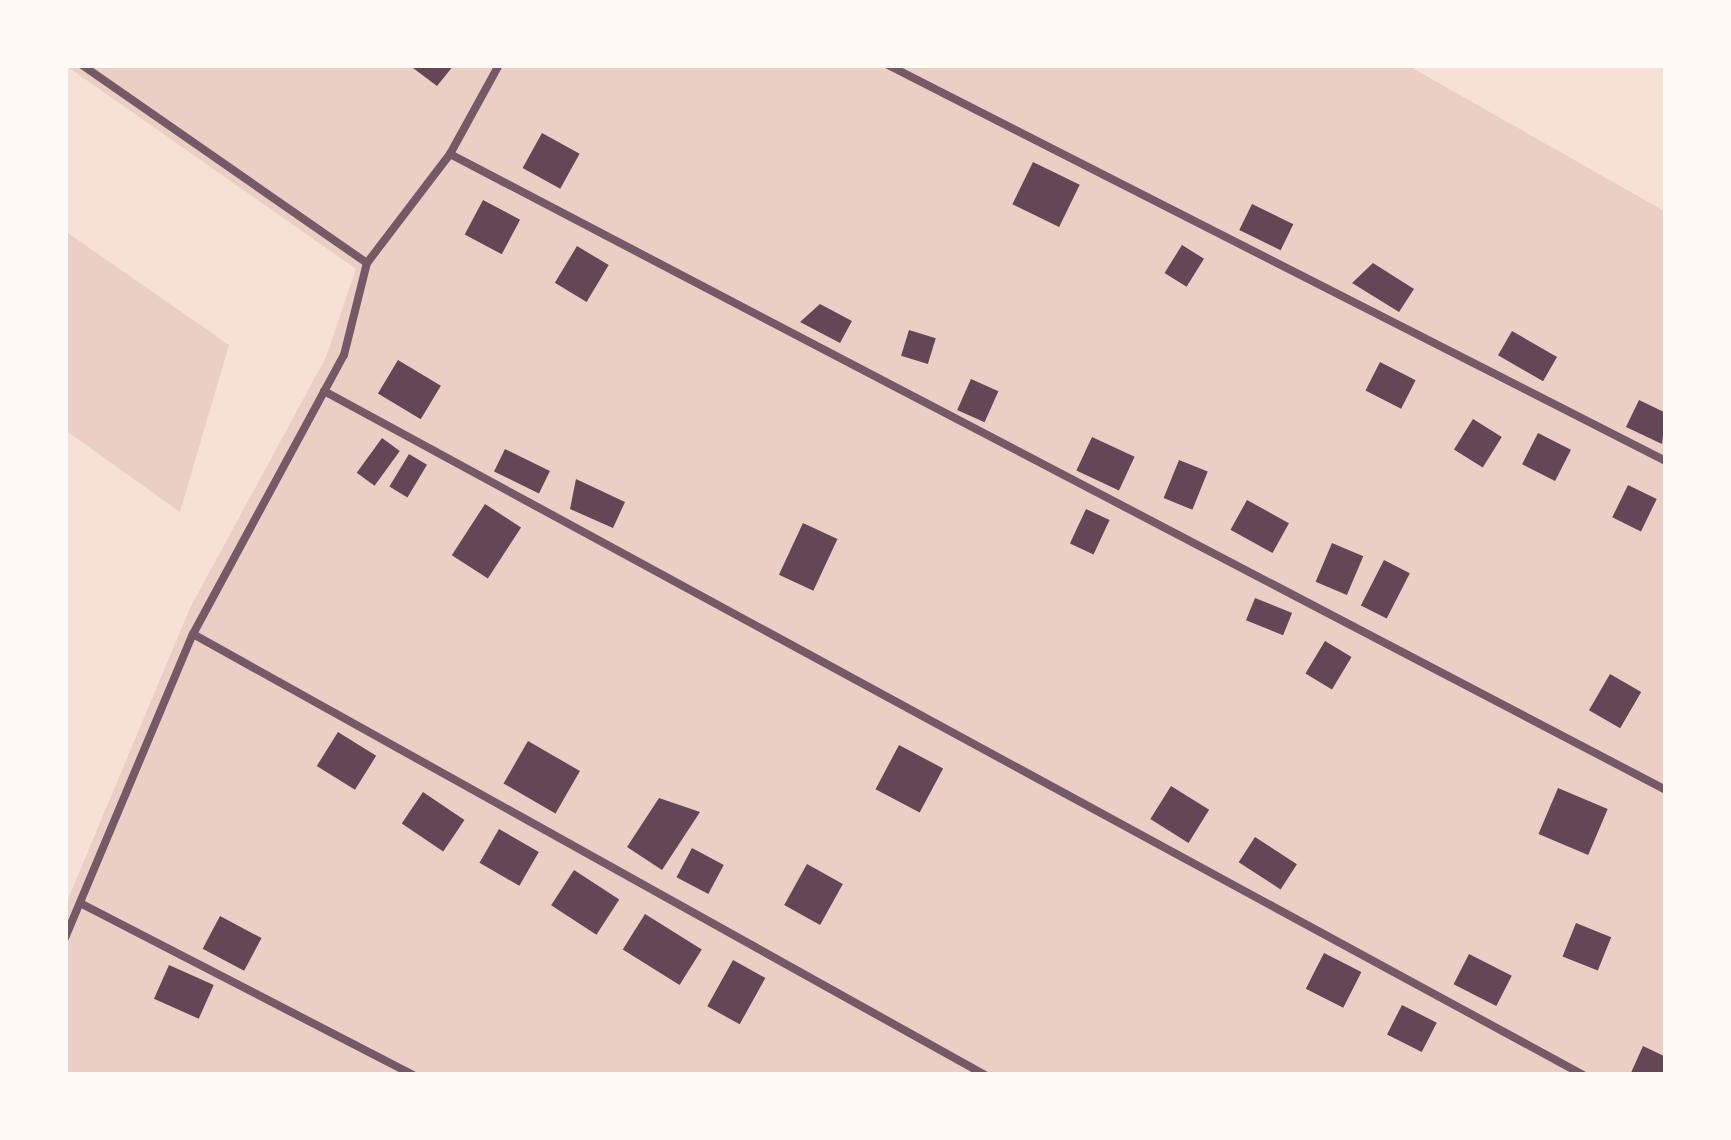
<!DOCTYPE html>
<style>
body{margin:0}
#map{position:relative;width:1731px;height:1140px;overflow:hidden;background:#f7e1d7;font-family:"Work Sans",sans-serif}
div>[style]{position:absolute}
.green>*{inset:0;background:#ebcfc5}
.building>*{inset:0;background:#644757;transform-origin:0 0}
.service>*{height:8px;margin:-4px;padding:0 4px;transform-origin:4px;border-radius:4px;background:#755966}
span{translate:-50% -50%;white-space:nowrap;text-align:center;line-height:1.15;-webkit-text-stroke:8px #fffaf5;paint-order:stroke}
.frame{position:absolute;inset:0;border:68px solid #fffaf5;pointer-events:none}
</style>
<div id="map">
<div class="green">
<i style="clip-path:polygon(65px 65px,1407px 65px,1666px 212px,1666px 1075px,65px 1075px,65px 906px,190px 608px,326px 357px,356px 269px)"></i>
<i style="clip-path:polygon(65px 231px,229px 345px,180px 512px,65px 430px)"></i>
</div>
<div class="building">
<i style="clip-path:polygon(409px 65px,454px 65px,437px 86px)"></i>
<i style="left:542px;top:133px;width:43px;height:40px;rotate:29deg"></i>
<i style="left:1033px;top:162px;width:52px;height:47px;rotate:26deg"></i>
<i style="left:483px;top:200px;width:42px;height:39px;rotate:28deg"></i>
<i style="left:1252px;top:204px;width:46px;height:29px;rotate:26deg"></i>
<i style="left:1182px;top:245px;width:26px;height:33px;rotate:32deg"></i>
<i style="left:577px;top:246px;width:37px;height:43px;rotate:31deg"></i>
<i style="clip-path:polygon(1373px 263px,1414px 289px,1399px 312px,1352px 283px)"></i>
<i style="clip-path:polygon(820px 304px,852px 321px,840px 343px,800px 322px)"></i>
<i style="left:909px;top:330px;width:28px;height:27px;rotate:17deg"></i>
<i style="left:1512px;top:331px;width:52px;height:28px;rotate:30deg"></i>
<i style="left:398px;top:360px;width:50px;height:39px;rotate:31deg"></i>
<i style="left:1380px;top:362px;width:40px;height:32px;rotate:27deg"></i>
<i style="left:971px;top:379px;width:30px;height:34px;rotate:24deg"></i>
<i style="clip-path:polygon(1639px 400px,1666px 413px,1662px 444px,1626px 427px)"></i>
<i style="left:1473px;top:419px;width:34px;height:36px;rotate:32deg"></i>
<i style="left:1538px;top:433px;width:37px;height:35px;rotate:27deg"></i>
<i style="left:1092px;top:437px;width:47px;height:37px;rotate:25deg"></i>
<i style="left:382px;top:438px;width:22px;height:43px;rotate:36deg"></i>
<i style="left:505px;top:449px;width:50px;height:25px;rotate:26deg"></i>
<i style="left:409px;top:454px;width:21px;height:38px;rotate:31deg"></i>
<i style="left:1179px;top:460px;width:31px;height:41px;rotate:22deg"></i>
<i style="clip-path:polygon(576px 479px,625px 502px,613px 528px,570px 509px)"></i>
<i style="left:1628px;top:485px;width:32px;height:36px;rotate:26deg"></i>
<i style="left:1247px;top:500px;width:48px;height:34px;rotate:29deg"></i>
<i style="left:485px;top:504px;width:43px;height:61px;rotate:33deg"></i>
<i style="left:1086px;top:509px;width:26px;height:38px;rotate:25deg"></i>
<i style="left:803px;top:523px;width:38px;height:57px;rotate:25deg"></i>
<i style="left:1332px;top:543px;width:34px;height:42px;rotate:23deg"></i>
<i style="left:1384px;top:560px;width:29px;height:51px;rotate:27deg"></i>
<i style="left:1255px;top:598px;width:40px;height:24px;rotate:22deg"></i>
<i style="left:1325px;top:641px;width:31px;height:38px;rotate:31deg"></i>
<i style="left:1610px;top:674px;width:36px;height:42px;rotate:30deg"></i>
<i style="left:338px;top:732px;width:45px;height:40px;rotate:32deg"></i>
<i style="left:528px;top:741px;width:60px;height:49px;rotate:30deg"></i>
<i style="left:899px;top:745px;width:50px;height:50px;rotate:28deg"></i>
<i style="left:1171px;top:786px;width:45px;height:39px;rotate:32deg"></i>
<i style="left:1558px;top:788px;width:54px;height:50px;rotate:23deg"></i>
<i style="left:423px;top:792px;width:50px;height:38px;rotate:34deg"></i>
<i style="clip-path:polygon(659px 798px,700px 812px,662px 870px,627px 847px)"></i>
<i style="left:499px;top:829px;width:46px;height:39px;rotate:30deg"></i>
<i style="left:1255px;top:837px;width:50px;height:30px;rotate:33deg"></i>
<i style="left:692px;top:848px;width:36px;height:33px;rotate:28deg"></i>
<i style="left:807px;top:864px;width:41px;height:47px;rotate:29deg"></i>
<i style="left:574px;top:870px;width:54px;height:42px;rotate:33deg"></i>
<i style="left:645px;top:914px;width:67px;height:42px;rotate:32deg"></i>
<i style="left:220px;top:916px;width:47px;height:37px;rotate:28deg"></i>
<i style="left:1576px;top:923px;width:38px;height:36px;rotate:22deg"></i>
<i style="left:1324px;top:953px;width:42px;height:40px;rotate:27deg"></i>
<i style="left:1469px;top:954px;width:48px;height:34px;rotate:27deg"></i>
<i style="left:733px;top:960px;width:37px;height:53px;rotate:29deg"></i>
<i style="left:169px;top:965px;width:49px;height:37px;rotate:24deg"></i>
<i style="left:1402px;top:1005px;width:39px;height:33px;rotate:27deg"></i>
<i style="clip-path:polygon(1643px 1046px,1666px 1057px,1666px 1075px,1630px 1075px)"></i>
</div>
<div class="service">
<i style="left:82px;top:65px;width:347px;rotate:34.8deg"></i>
<i style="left:888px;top:65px;width:873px;rotate:26.98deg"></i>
<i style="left:450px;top:154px;width:1372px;rotate:27.61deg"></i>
<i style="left:324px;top:391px;width:1433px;rotate:28.51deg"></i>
<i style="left:193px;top:634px;width:907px;rotate:29.11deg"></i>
<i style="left:80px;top:903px;width:375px;rotate:27.3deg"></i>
<i style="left:65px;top:938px;width:330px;rotate:-67.2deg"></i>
<i style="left:193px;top:634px;width:317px;rotate:-61.6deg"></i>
<i style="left:344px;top:355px;width:95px;rotate:-76deg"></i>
<i style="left:367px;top:263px;width:137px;rotate:-52.7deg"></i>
<i style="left:450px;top:154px;width:102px;rotate:-61.2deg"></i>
</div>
<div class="frame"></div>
</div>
